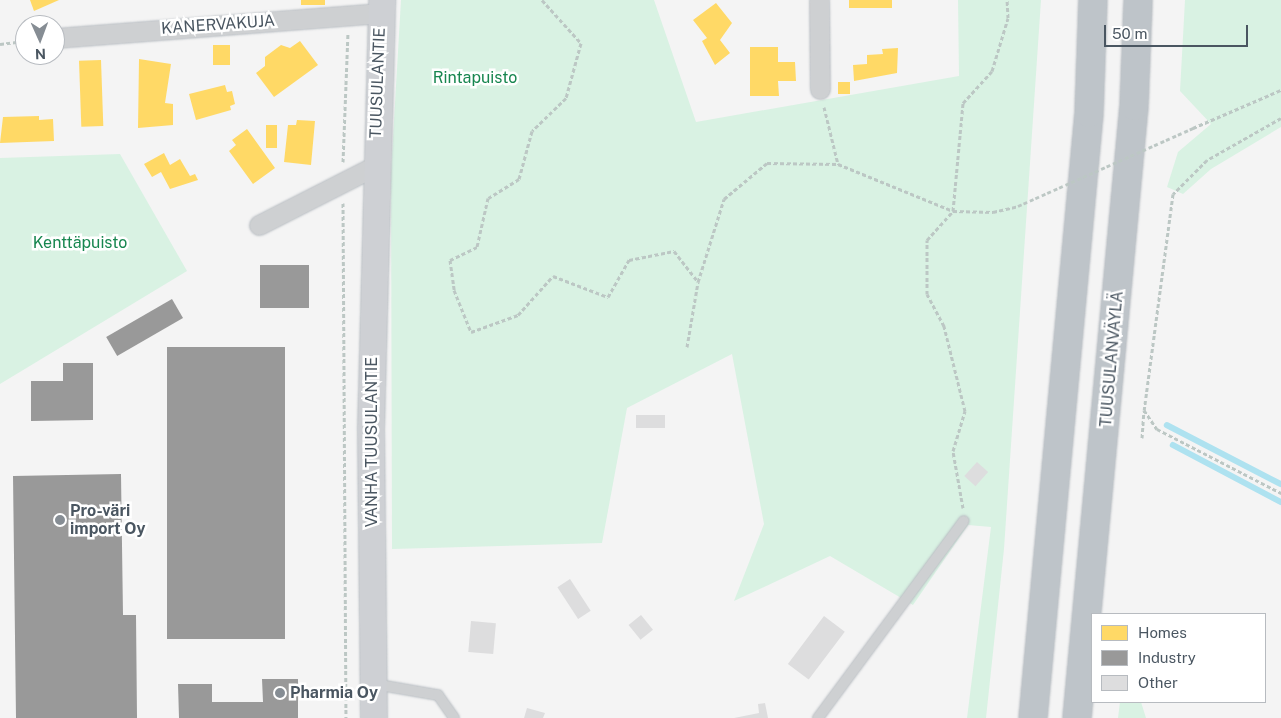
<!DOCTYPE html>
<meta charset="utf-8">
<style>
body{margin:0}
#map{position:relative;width:1281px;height:718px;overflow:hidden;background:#f4f4f4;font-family:"Public Sans",sans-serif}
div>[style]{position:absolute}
.green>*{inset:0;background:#d9f2e3}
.homes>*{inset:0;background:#ffd966;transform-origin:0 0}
.industry>*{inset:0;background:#999;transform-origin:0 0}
.stream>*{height:5.5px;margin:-2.75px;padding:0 2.75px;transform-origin:2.75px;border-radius:2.75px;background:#aee2f0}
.building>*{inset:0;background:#ddddde;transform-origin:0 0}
.path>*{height:3px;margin-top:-1.5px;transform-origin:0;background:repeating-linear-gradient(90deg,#bcc7c4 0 4px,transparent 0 6.5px)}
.roads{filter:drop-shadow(0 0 1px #b9bec3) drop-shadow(0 0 1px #b9bec3)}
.service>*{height:10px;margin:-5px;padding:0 5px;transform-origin:5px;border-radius:5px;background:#ced0d2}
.minor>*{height:19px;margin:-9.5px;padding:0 9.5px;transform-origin:9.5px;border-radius:9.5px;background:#ced0d2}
.secondary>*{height:26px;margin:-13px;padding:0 13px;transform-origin:13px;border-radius:13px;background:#ced0d4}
.motorway>*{height:28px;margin:-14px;padding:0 14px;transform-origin:14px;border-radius:14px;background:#bec4c9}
.path-bridge>*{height:3px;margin-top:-1.5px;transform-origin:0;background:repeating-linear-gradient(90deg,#bcc7c4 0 4px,transparent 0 6.5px)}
.dots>*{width:14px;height:14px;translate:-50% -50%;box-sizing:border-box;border:2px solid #fff;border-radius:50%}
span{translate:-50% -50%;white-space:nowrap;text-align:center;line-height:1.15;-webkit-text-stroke:5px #fff;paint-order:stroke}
.street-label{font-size:16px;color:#4a5661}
.park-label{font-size:16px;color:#17864f}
.poi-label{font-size:16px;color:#4a5661;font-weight:700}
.left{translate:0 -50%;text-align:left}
.legend{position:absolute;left:1091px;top:613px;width:175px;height:90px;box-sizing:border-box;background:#fff;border:1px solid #b7bbc0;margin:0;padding:6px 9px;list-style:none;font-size:15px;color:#4a5661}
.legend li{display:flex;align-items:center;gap:10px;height:25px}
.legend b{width:25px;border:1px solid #b7bbc0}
.north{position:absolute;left:15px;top:15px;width:50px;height:50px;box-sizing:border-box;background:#fff;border:1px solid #b7bbc0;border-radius:50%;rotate:178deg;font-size:14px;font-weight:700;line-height:20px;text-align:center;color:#4a5661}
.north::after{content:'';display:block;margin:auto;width:18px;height:22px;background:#868d94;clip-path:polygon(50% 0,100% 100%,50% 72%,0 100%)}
.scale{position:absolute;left:1104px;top:25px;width:144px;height:22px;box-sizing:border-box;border:2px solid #4a5661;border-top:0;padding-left:6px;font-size:15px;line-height:18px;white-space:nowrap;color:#4a5661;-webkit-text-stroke:4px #fff;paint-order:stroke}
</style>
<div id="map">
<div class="green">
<i style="clip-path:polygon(401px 0,654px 0,696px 122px,959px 76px,958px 0,1041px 0,1004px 549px,986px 718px,967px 718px,991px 527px,968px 525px,913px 605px,830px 556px,734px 601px,764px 524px,732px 354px,627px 408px,602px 543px,392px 549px,391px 172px)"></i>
<i style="clip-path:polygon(1185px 0,1281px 0,1281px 127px,1211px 169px,1183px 194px,1167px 187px,1178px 152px,1211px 124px,1180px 91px)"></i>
<i style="clip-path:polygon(120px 154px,187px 271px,0 384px,0 158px)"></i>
<i style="clip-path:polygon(1120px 702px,1141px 702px,1146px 718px,1118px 718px)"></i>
</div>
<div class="homes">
<i style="clip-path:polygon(30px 0,59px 0,34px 11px)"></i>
<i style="left:301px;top:0;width:24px;height:5px"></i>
<i style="left:849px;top:0;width:43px;height:8px"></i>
<i style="clip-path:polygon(716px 3px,732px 23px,720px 40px,730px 53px,715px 65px,702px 41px,707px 38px,693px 20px)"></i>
<i style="clip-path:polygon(300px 41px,318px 65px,274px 97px,256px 73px,265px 66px,265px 57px,281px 45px,290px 48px)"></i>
<i style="left:213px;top:45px;width:17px;height:20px"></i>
<i style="clip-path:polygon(750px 47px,778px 47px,778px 62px,795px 62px,796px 81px,778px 81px,779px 96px,750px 96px)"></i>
<i style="clip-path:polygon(898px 48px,897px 73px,854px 81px,853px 65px,867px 64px,867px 55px,883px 54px,882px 49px)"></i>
<i style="clip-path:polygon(139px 59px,171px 64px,165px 103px,173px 104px,173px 125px,138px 128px)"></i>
<i style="left:101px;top:60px;width:66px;height:22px;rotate:88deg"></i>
<i style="left:838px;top:82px;width:12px;height:12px"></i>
<i style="clip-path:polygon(225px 85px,227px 92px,232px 91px,235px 104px,230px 106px,231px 110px,196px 120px,189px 94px)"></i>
<i style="clip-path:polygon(39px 116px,39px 120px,53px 119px,54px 141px,0 143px,3px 117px)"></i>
<i style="clip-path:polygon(297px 120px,315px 121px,311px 165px,284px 162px,288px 125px,296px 125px)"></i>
<i style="left:266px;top:125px;width:11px;height:23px"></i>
<i style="clip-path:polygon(247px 129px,275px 168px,253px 184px,229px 151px,236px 145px,232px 140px)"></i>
<i style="clip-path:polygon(164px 153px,170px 165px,180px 159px,190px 176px,195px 174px,198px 180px,170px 189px,161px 172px,152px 177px,144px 164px)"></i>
</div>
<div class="industry">
<i style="left:260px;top:265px;width:49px;height:43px"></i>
<i style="left:172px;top:299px;width:22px;height:76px;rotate:60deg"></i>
<i style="left:285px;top:347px;width:292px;height:118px;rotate:90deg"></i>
<i style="clip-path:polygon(63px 363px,93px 363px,93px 420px,31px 421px,31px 381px,63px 381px)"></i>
<i style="clip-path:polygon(121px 474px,123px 615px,136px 615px,137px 718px,16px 718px,13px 476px)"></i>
<i style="clip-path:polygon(262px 679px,298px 679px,298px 718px,179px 718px,178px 684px,212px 684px,212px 702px,263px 702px)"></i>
</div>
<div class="stream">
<i style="left:1167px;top:425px;width:128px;rotate:27.4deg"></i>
<i style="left:1173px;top:445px;width:122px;rotate:27.8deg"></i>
</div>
<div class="building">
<i style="left:665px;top:415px;width:13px;height:29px;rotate:90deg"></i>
<i style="left:977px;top:462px;width:15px;height:19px;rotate:42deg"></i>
<i style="left:570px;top:579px;width:38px;height:15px;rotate:57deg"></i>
<i style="left:641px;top:615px;width:19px;height:16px;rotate:51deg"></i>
<i style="left:824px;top:616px;width:26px;height:60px;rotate:37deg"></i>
<i style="left:471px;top:621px;width:25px;height:31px;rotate:5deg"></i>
<i style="clip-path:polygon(765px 703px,768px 718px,734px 718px,759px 713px,758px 704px)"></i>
<i style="clip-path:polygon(527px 708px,545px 713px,543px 718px,524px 718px)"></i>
</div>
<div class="path">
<i style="left:542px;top:0;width:58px;rotate:47.8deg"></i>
<i style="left:581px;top:43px;width:57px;rotate:105.3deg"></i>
<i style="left:566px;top:98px;width:47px;rotate:135.9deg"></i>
<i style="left:532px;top:131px;width:50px;rotate:105.2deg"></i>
<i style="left:519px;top:179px;width:36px;rotate:148deg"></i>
<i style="left:488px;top:198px;width:50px;rotate:102.7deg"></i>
<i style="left:477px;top:247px;width:30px;rotate:154deg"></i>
<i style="left:450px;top:260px;width:30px;rotate:82deg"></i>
<i style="left:454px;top:290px;width:45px;rotate:68deg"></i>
<i style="left:471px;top:332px;width:50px;rotate:-19.9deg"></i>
<i style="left:518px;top:315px;width:52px;rotate:-48.1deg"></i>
<i style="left:553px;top:276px;width:59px;rotate:20.9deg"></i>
<i style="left:608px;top:297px;width:43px;rotate:-60.4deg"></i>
<i style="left:629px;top:260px;width:46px;rotate:-11.3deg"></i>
<i style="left:674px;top:251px;width:39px;rotate:52deg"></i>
<i style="left:0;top:44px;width:25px;rotate:-7deg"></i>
<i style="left:824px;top:107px;width:59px;rotate:76.2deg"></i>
<i style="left:1281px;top:118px;width:85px;rotate:150.4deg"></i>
<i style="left:1207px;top:160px;width:48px;rotate:135deg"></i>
<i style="left:1173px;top:194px;width:218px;rotate:97.6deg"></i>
<i style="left:1144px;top:410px;width:23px;rotate:56deg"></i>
<i style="left:1157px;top:429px;width:140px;rotate:27.3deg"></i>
<i style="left:1193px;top:128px;width:96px;rotate:-23.4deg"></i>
<i style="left:343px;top:162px;width:129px;rotate:-87.8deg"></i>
<i style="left:343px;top:203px;width:515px;rotate:89.67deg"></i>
<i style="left:687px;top:347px;width:66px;rotate:-80.4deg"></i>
<i style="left:698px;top:282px;width:87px;rotate:-72.6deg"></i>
<i style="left:724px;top:199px;width:56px;rotate:-39.9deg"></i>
<i style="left:767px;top:163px;width:71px;rotate:0.8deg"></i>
<i style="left:838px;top:164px;width:124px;rotate:22.2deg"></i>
<i style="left:953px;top:211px;width:108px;rotate:-84.7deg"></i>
<i style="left:963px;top:103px;width:43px;rotate:-47.8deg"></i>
<i style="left:992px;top:71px;width:55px;rotate:-73.2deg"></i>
<i style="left:1008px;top:18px;width:18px;rotate:-93deg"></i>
<i style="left:1142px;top:438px;width:27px;rotate:-86deg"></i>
<i style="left:963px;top:508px;width:58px;rotate:-100deg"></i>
<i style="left:953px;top:451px;width:42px;rotate:-73.3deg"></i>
<i style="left:965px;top:411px;width:88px;rotate:-103.9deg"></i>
<i style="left:944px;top:326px;width:36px;rotate:-118deg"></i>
<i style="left:927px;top:294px;width:54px;rotate:-90deg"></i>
<i style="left:927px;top:240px;width:39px;rotate:-48deg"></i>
<i style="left:953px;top:211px;width:40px;rotate:1.4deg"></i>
<i style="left:993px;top:212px;width:26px;rotate:-13deg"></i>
</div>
<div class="roads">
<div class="service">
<i style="left:374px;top:684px;width:65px;rotate:9.8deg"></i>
<i style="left:438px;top:695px;width:28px;rotate:55deg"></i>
<i style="left:818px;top:718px;width:245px;rotate:-53.5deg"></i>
</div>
<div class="minor">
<i style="left:819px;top:0;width:89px;rotate:89.4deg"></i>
<i style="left:55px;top:38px;width:327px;rotate:-4.4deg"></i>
<i style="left:259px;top:225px;width:130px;rotate:-27deg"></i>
</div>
<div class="secondary">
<i style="left:374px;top:718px;width:290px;rotate:-90.6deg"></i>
<i style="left:371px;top:428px;width:428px;rotate:-88.5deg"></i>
</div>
<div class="motorway">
<i style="left:1033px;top:718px;width:608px;rotate:-84.71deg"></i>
<i style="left:1089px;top:113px;width:113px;rotate:-88deg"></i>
<i style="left:1077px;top:718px;width:615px;rotate:-84.68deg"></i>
<i style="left:1134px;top:106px;width:106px;rotate:-87.8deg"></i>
</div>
</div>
<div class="path-bridge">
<i style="left:1018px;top:206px;width:192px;rotate:-24deg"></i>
</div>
<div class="dots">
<i style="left:60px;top:520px;background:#868d94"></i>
<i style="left:280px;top:693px;background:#868d94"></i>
</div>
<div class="street-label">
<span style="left:218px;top:25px;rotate:-4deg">KANERVAKUJA</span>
<span style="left:378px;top:83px;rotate:-88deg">TUUSULANTIE</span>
<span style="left:1112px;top:359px;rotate:-85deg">TUUSULANVÄYLÄ</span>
<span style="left:372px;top:442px;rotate:-90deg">VANHA TUUSULANTIE</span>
</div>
<div class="park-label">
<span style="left:475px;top:78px">Rintapuisto</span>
<span style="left:80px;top:243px">Kenttäpuisto</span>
</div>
<div class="poi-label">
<span class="left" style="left:70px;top:520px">Pro-väri<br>import Oy</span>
<span class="left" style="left:290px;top:693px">Pharmia Oy</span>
</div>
<ul class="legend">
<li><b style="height:14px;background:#ffd966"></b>Homes</li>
<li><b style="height:14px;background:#999"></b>Industry</li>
<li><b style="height:14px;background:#ddddde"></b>Other</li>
</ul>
<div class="north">N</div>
<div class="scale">50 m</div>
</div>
